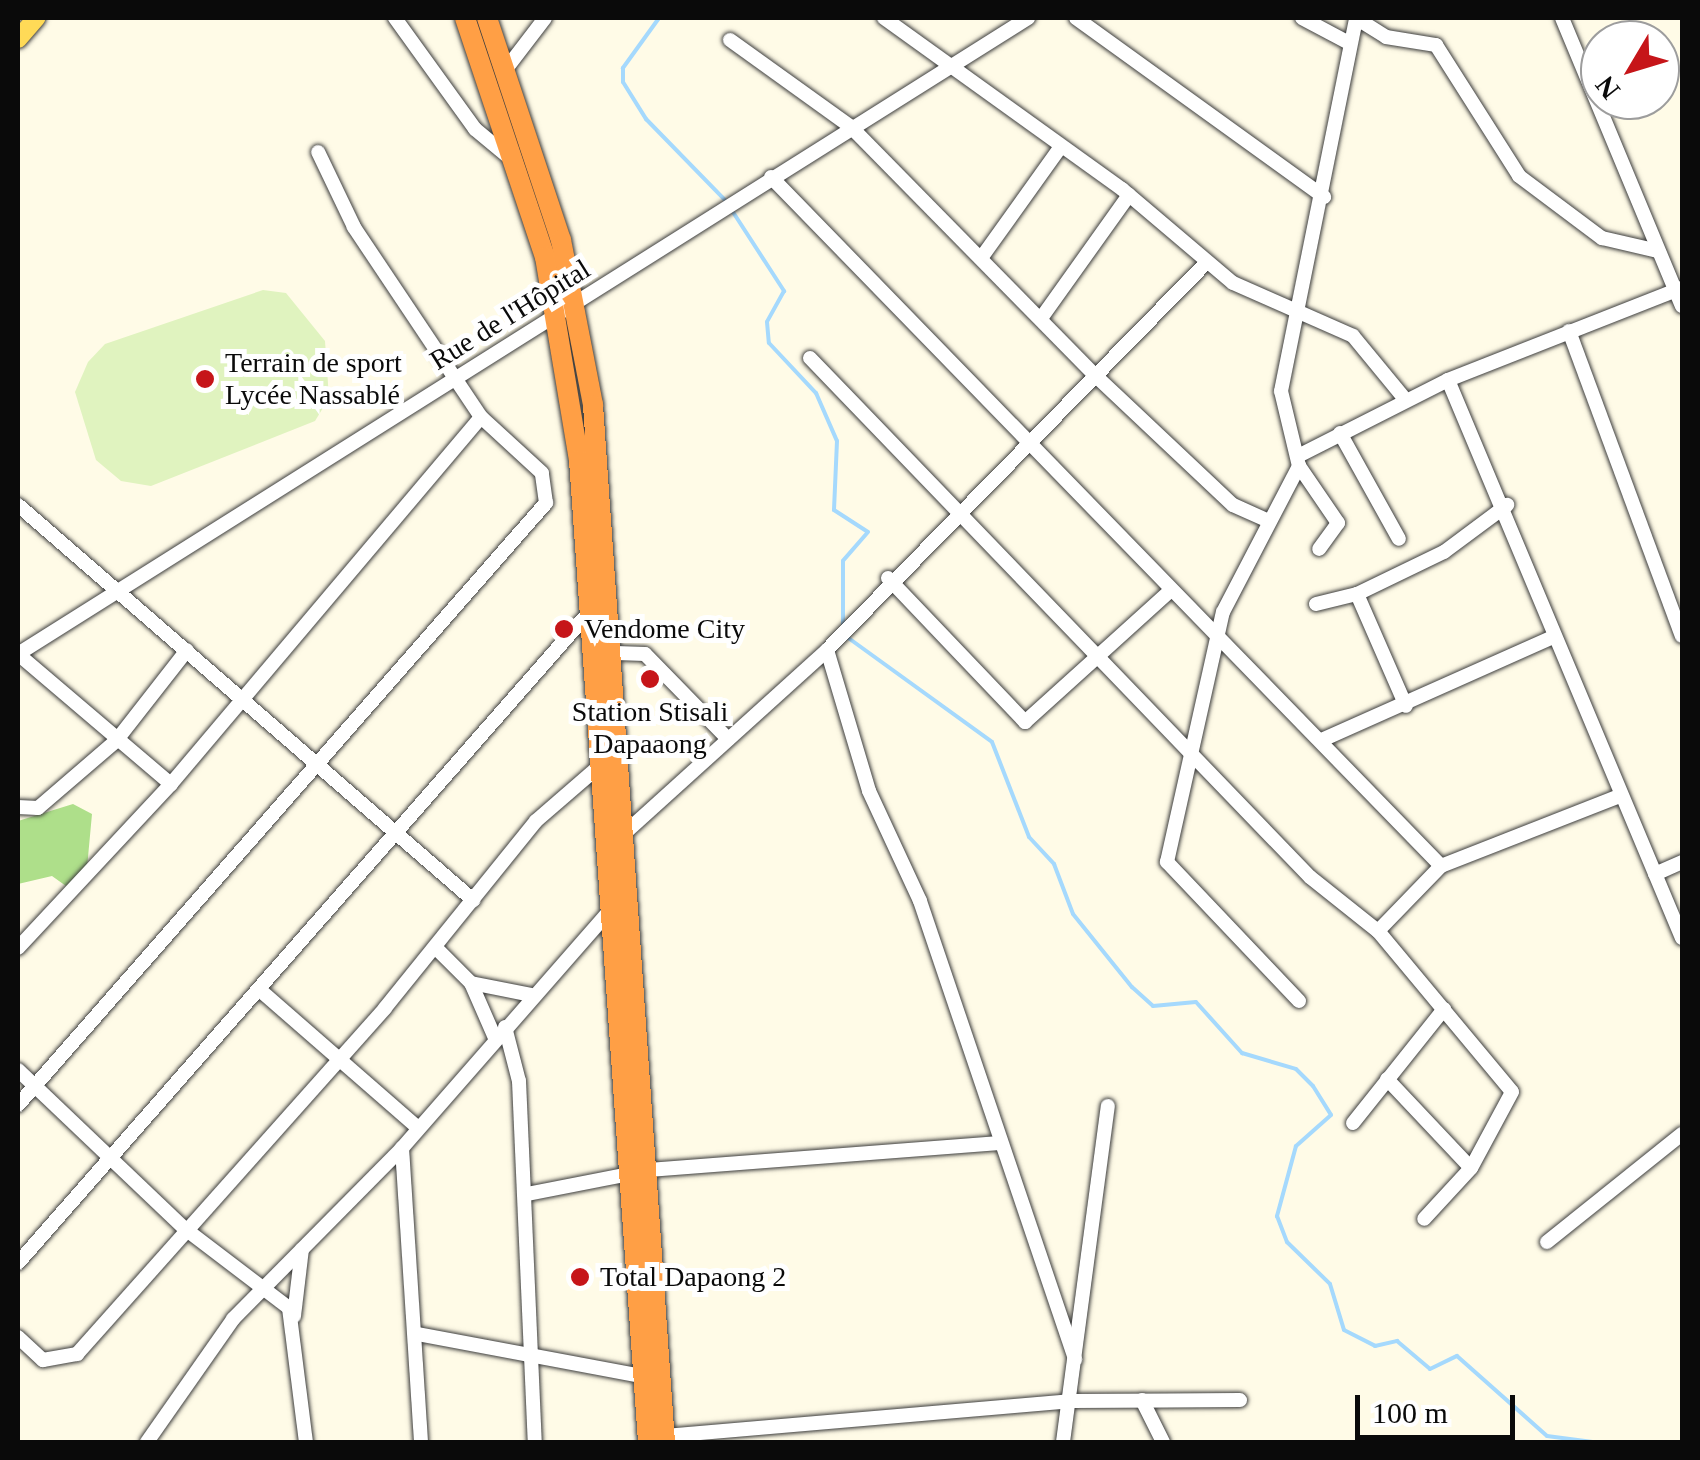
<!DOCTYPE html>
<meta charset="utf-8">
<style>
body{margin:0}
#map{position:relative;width:1700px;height:1460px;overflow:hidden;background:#fffbe7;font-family:"Times New Roman",serif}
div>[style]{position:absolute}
.forest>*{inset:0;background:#aedf8a}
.pitch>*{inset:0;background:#e0f3bf}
.stream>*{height:4px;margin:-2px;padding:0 2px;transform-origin:2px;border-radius:2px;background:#a5d9fd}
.roads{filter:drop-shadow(0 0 2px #3d3d3d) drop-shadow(0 0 2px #3d3d3d)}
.minor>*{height:14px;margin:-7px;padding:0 7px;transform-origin:7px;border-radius:7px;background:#fff}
.major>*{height:18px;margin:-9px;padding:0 9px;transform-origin:9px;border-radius:9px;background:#ffda57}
.highway>*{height:20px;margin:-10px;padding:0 10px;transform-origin:10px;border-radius:10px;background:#ff9f45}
.dots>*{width:28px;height:28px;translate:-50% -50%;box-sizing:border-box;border:5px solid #fff;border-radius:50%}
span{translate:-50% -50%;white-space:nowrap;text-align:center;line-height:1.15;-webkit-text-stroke:10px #fff;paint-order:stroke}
.street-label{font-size:28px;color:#0a0a0a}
.poi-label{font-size:28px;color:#0a0a0a}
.left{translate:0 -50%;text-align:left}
.frame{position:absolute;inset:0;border:20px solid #0a0a0a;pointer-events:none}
.north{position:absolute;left:1580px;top:20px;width:100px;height:100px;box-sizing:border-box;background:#fff;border:2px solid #9d9d9d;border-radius:50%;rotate:232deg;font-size:28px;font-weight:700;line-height:40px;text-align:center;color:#0a0a0a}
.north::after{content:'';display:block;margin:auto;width:35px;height:45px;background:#c61519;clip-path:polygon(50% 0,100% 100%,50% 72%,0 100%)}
.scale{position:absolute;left:1355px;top:1395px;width:160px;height:45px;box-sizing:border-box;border:5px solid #0a0a0a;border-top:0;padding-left:12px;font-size:30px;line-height:35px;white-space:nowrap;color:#0a0a0a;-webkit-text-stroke:8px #fff;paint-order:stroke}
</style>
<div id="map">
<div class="forest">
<i style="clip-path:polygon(73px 804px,92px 814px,87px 868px,66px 886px,52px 876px,18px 884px,18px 821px)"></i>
</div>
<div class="pitch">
<i style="clip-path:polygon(263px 290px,286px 293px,325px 341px,329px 398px,315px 421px,151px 486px,121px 481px,96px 460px,75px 392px,88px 362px,105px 344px)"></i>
</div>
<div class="stream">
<i style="left:659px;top:18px;width:62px;rotate:125.8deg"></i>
<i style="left:623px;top:68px;width:14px;rotate:90deg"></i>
<i style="left:623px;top:82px;width:44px;rotate:58.1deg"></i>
<i style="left:646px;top:119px;width:115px;rotate:45.7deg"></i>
<i style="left:731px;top:209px;width:98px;rotate:57.1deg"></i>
<i style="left:784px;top:291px;width:35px;rotate:119deg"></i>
<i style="left:767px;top:322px;width:21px;rotate:85deg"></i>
<i style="left:769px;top:343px;width:69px;rotate:46.8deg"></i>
<i style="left:816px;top:393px;width:52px;rotate:66.4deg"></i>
<i style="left:837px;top:441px;width:69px;rotate:92.5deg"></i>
<i style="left:834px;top:510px;width:40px;rotate:32.9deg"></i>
<i style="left:868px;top:532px;width:38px;rotate:131deg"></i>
<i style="left:843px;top:561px;width:63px;rotate:90deg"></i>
<i style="left:847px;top:637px;width:179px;rotate:35.9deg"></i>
<i style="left:992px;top:742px;width:102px;rotate:68.7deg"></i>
<i style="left:1029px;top:837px;width:37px;rotate:47deg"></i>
<i style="left:1054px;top:864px;width:53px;rotate:69.2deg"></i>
<i style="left:1073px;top:914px;width:94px;rotate:51.1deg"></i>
<i style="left:1132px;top:987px;width:28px;rotate:42deg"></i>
<i style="left:1153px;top:1006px;width:43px;rotate:-5.3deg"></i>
<i style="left:1196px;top:1002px;width:69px;rotate:48deg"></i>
<i style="left:1242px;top:1053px;width:56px;rotate:16.5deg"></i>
<i style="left:1296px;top:1069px;width:24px;rotate:45deg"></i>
<i style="left:1313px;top:1086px;width:34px;rotate:58deg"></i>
<i style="left:1331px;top:1115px;width:47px;rotate:138.5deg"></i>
<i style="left:1296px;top:1146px;width:73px;rotate:105.2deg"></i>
<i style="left:1277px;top:1216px;width:28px;rotate:69deg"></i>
<i style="left:1287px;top:1242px;width:60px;rotate:44.3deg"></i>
<i style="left:1330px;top:1284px;width:48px;rotate:73.1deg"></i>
<i style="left:1344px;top:1330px;width:35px;rotate:27deg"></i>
<i style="left:1375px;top:1346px;width:23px;rotate:-13deg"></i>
<i style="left:1397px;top:1341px;width:43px;rotate:40.3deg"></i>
<i style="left:1430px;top:1369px;width:30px;rotate:-26deg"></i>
<i style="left:1457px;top:1356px;width:120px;rotate:41.6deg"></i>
<i style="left:1547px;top:1436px;width:46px;rotate:7.4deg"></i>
</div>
<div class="roads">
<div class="minor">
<i style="left:395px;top:18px;width:137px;rotate:54.2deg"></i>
<i style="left:475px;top:129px;width:47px;rotate:39.8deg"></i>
<i style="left:884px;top:18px;width:293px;rotate:35.7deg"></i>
<i style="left:1122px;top:189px;width:145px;rotate:40.3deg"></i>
<i style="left:1233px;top:283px;width:131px;rotate:23.8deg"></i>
<i style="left:1353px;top:336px;width:82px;rotate:50.5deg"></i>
<i style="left:1076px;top:18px;width:306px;rotate:35.8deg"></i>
<i style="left:1302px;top:18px;width:53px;rotate:28deg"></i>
<i style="left:1356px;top:18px;width:36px;rotate:32deg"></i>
<i style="left:1386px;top:37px;width:51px;rotate:9.1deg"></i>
<i style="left:1436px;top:45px;width:155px;rotate:57.6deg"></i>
<i style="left:1519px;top:176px;width:104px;rotate:36.8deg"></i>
<i style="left:1602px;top:238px;width:57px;rotate:13.1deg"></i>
<i style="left:1562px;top:18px;width:312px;rotate:67.4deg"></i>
<i style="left:730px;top:40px;width:149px;rotate:35.7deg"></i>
<i style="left:851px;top:127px;width:352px;rotate:45.5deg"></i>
<i style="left:1098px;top:378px;width:185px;rotate:43.3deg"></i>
<i style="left:1233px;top:505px;width:37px;rotate:24deg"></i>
<i style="left:506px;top:69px;width:64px;rotate:-52.6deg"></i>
<i style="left:771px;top:177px;width:961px;rotate:45.8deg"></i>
<i style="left:984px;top:254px;width:130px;rotate:-54.4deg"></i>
<i style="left:1042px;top:317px;width:150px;rotate:-54.5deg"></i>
<i style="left:1569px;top:331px;width:325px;rotate:69.7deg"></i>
<i style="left:810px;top:358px;width:721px;rotate:46.07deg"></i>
<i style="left:1310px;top:877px;width:87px;rotate:38.5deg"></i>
<i style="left:1378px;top:931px;width:209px;rotate:50.2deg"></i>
<i style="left:1512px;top:1092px;width:86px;rotate:118.3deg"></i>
<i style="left:1471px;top:1168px;width:69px;rotate:132.7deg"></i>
<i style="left:1448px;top:380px;width:605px;rotate:67.25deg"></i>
<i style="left:1340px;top:433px;width:121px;rotate:60.9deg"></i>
<i style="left:1300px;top:455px;width:166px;rotate:-26.9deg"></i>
<i style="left:1448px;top:380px;width:251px;rotate:-21.5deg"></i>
<i style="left:1299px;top:466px;width:69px;rotate:55.6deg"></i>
<i style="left:1338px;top:523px;width:32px;rotate:126deg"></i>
<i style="left:18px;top:505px;width:603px;rotate:40.96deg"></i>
<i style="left:888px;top:578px;width:199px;rotate:46.4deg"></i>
<i style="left:1025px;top:722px;width:197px;rotate:-42.1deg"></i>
<i style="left:1357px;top:594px;width:97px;rotate:-25.8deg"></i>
<i style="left:1444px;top:552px;width:79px;rotate:-36.7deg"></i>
<i style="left:1316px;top:604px;width:42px;rotate:-13.7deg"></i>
<i style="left:1357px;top:594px;width:122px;rotate:66.4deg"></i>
<i style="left:827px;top:650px;width:147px;rotate:73.4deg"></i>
<i style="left:869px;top:791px;width:121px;rotate:65.1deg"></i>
<i style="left:920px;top:901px;width:484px;rotate:71.3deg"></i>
<i style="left:616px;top:653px;width:29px;rotate:2deg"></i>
<i style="left:645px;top:654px;width:119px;rotate:45.7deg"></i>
<i style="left:18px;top:654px;width:1194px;rotate:-32.2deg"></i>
<i style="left:18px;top:654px;width:201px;rotate:40.4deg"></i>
<i style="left:1324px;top:739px;width:251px;rotate:-24deg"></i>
<i style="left:18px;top:807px;width:20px;rotate:3deg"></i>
<i style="left:38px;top:808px;width:103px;rotate:-40.7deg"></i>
<i style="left:116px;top:741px;width:115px;rotate:-52deg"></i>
<i style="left:627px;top:831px;width:270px;rotate:-42.1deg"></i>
<i style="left:827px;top:650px;width:543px;rotate:-45.6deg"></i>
<i style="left:1655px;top:874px;width:30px;rotate:-24deg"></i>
<i style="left:1378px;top:931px;width:91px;rotate:-45.9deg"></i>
<i style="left:1441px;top:866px;width:192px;rotate:-21.4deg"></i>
<i style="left:18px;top:948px;width:224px;rotate:-47deg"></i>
<i style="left:171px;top:784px;width:480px;rotate:-49.8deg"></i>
<i style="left:481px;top:417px;width:229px;rotate:-123.8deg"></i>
<i style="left:354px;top:227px;width:83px;rotate:-115.6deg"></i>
<i style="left:436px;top:948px;width:49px;rotate:45deg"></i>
<i style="left:471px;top:983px;width:60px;rotate:66.4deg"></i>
<i style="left:471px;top:983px;width:61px;rotate:11.3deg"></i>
<i style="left:261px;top:991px;width:208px;rotate:41.1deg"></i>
<i style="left:1299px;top:1001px;width:192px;rotate:-133.5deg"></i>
<i style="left:1167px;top:862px;width:256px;rotate:-77.4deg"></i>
<i style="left:1223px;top:612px;width:165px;rotate:-62.5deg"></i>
<i style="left:1299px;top:466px;width:77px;rotate:-103.5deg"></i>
<i style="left:1281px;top:391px;width:380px;rotate:-78.6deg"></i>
<i style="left:505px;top:1027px;width:56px;rotate:75.5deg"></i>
<i style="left:519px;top:1081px;width:361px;rotate:87.5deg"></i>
<i style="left:18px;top:1070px;width:229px;rotate:43.6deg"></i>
<i style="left:184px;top:1228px;width:132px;rotate:37.3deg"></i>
<i style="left:289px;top:1308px;width:135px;rotate:82.8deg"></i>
<i style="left:1387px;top:1079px;width:122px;rotate:46.7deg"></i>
<i style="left:18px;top:1105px;width:801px;rotate:-48.75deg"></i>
<i style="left:546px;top:503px;width:30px;rotate:-98deg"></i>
<i style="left:542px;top:473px;width:83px;rotate:-137.4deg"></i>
<i style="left:1353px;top:1123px;width:146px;rotate:-51.4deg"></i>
<i style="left:402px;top:1148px;width:295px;rotate:86.3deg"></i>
<i style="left:527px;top:1194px;width:124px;rotate:-11.1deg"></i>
<i style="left:649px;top:1170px;width:351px;rotate:-4.4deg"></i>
<i style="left:1547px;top:1242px;width:173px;rotate:-38.7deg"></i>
<i style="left:18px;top:1263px;width:869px;rotate:-48.73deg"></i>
<i style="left:294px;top:1316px;width:67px;rotate:-83.2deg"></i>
<i style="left:417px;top:1334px;width:239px;rotate:10.6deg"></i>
<i style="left:18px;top:1337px;width:34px;rotate:43deg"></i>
<i style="left:43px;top:1360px;width:35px;rotate:-10deg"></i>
<i style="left:77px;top:1354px;width:463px;rotate:-48.3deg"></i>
<i style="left:385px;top:1008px;width:240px;rotate:-51.1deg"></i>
<i style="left:536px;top:821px;width:89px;rotate:-40.9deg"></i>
<i style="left:1142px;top:1400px;width:47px;rotate:63.4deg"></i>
<i style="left:665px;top:1436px;width:409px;rotate:-4.9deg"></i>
<i style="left:1072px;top:1401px;width:168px;rotate:-0.3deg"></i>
<i style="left:147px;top:1442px;width:150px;rotate:-55deg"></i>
<i style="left:233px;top:1319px;width:240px;rotate:-45.3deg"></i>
<i style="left:402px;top:1148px;width:323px;rotate:-48.8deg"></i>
<i style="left:1063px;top:1442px;width:339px;rotate:-82.4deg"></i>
</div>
<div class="major">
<i style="left:18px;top:39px;width:28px;rotate:-49deg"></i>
</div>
<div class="highway">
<i style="left:465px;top:18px;width:252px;rotate:71.5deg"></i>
<i style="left:545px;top:257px;width:206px;rotate:80.5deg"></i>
<i style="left:579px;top:460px;width:984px;rotate:85.98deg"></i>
<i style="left:487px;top:18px;width:234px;rotate:71.6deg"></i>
<i style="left:561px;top:240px;width:168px;rotate:79deg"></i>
<i style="left:593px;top:405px;width:1039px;rotate:86.03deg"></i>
</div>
</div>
<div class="dots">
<i style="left:205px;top:379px;background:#c61519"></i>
<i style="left:564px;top:629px;background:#c61519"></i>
<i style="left:650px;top:679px;background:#c61519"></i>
<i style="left:580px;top:1277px;background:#c61519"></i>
</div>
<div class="street-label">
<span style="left:510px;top:315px;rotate:-32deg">Rue de l'Hôpital</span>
</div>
<div class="poi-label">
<span class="left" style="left:225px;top:379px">Terrain de sport<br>Lycée Nassablé</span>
<span class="left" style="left:584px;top:629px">Vendome City</span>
<span style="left:650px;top:728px">Station Stisali<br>Dapaaong</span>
<span class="left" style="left:600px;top:1277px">Total Dapaong 2</span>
</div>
<div class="frame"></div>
<div class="north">N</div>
<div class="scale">100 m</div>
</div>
